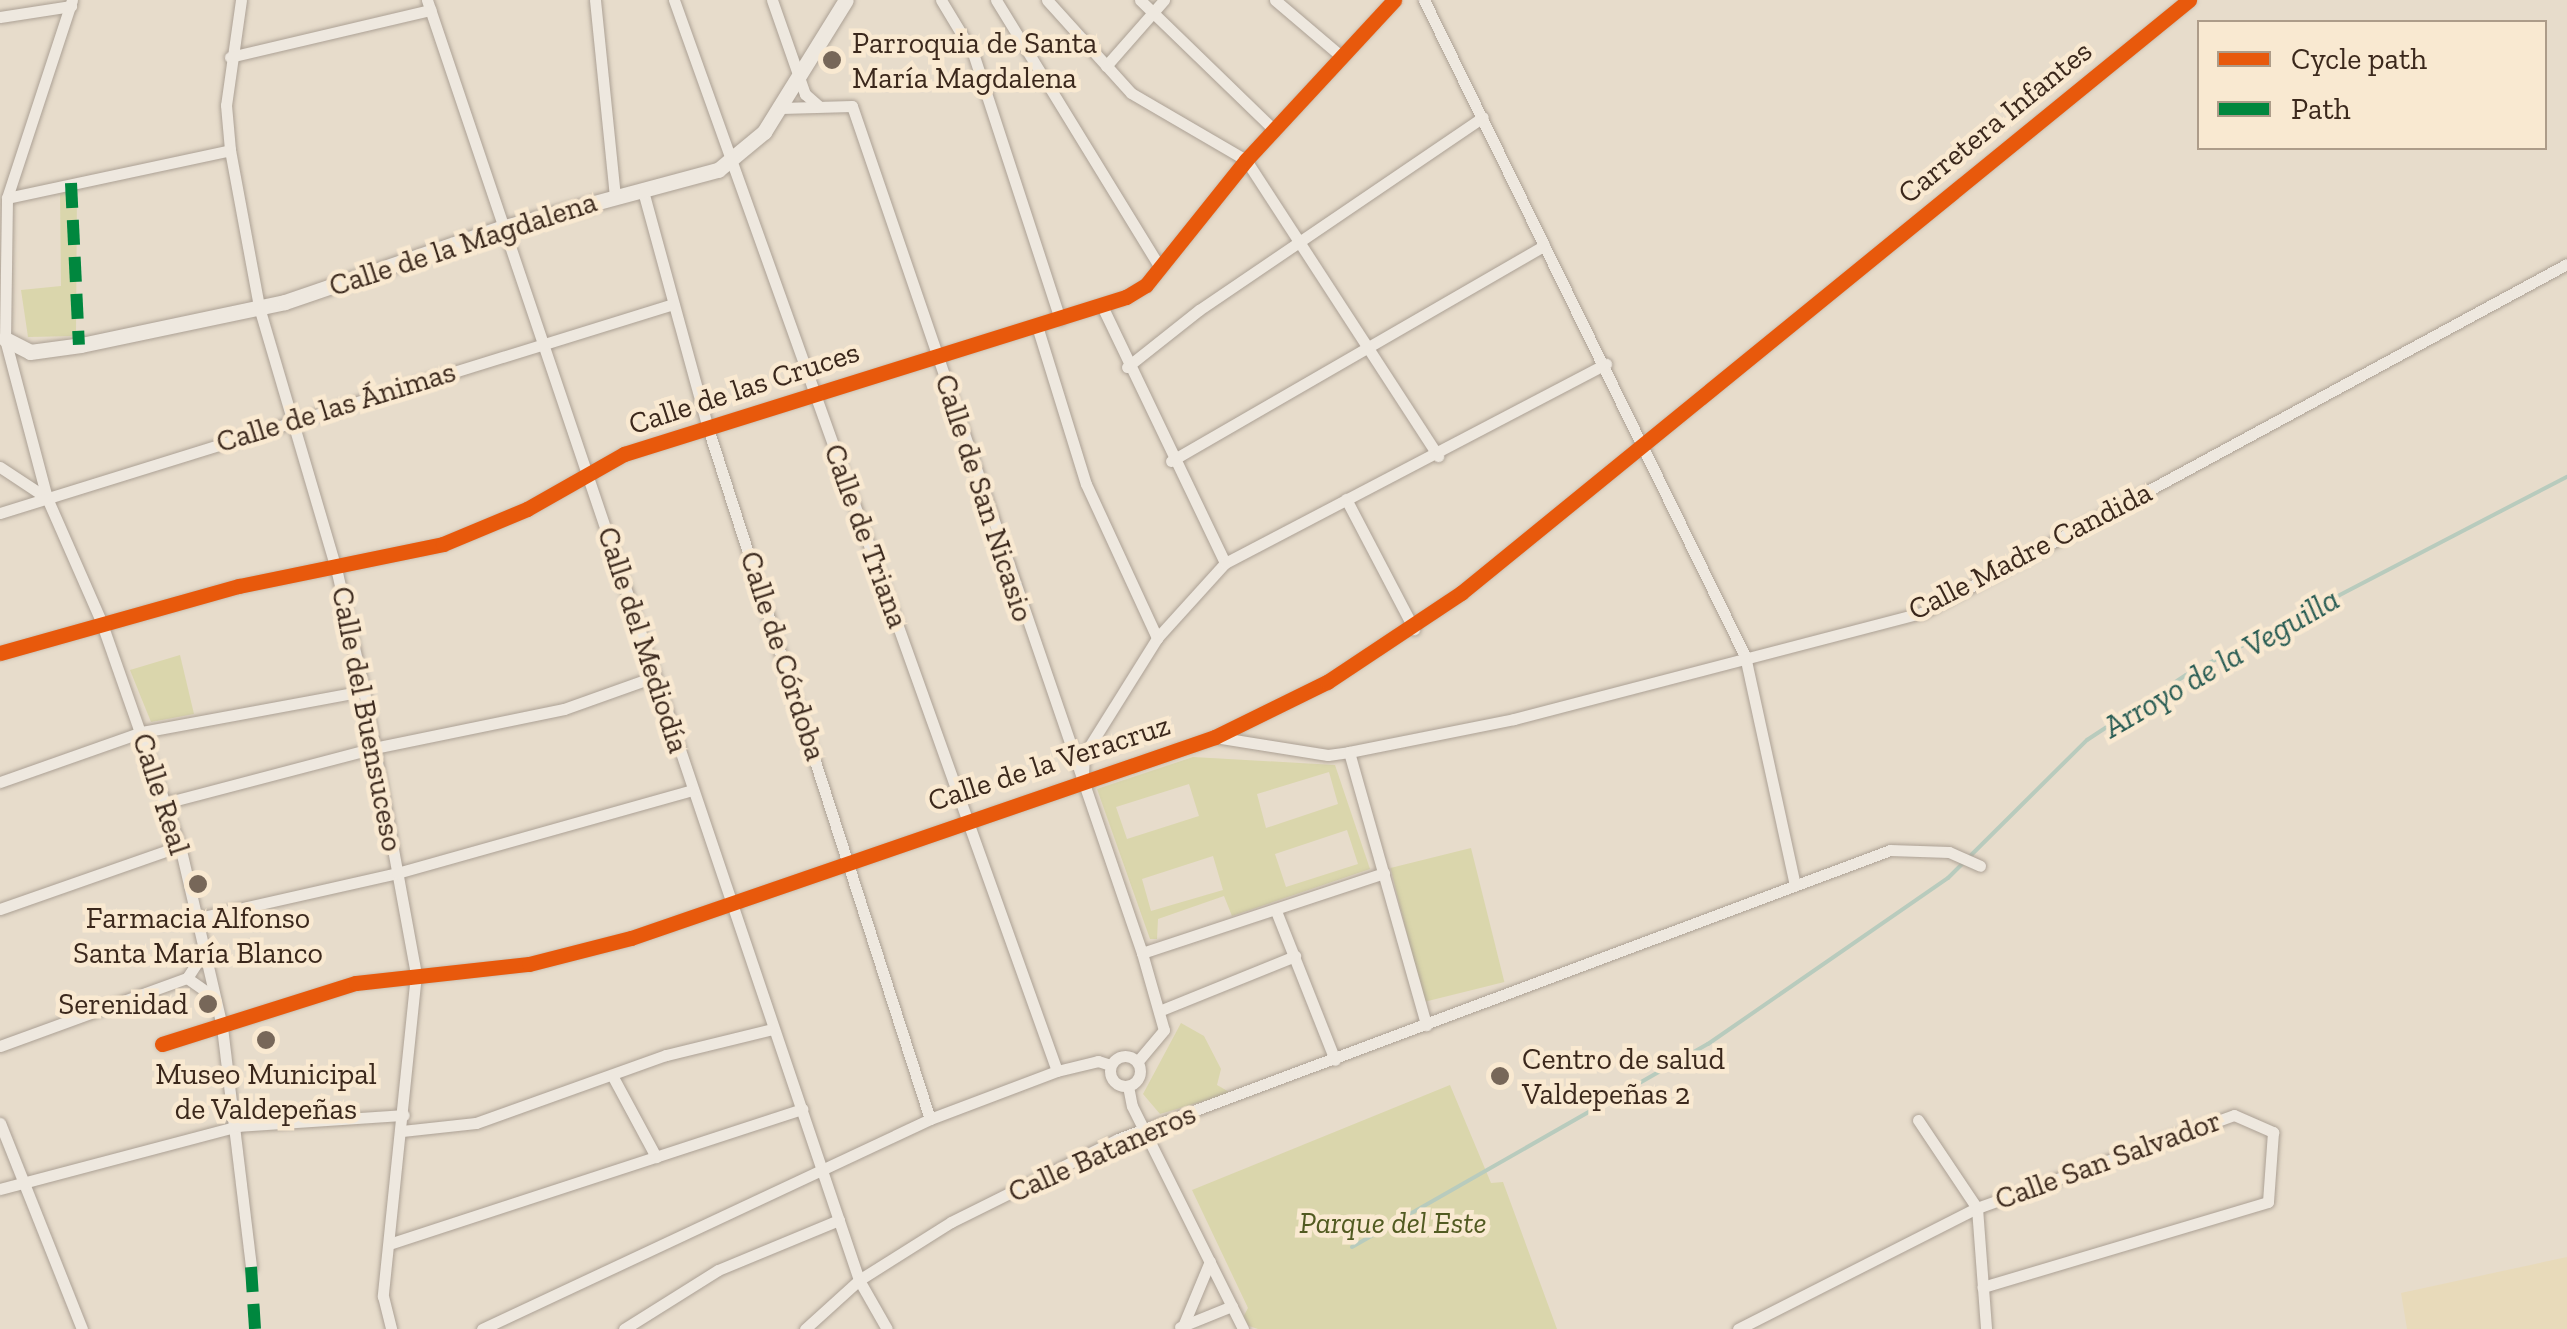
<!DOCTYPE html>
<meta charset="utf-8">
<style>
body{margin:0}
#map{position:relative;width:2567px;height:1329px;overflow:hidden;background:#e7dccb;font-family:"Zilla Slab",serif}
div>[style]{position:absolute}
.farmland>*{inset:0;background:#e8daba}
.green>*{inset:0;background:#dad6ac;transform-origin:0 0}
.stream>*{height:4px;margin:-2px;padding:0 2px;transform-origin:2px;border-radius:2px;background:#b8cbbd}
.roads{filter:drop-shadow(0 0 2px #aca195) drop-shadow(0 0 2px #aca195)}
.street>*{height:11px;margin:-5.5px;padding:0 5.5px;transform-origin:5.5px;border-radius:5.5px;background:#eee8df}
.street>.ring{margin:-5.5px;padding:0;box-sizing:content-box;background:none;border:11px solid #eee8df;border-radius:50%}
.secondary>*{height:15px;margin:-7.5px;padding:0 7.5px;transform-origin:7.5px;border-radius:7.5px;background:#eee8df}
.quiet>*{height:12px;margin-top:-6px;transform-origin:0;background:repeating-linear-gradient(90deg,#00873e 0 25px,transparent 0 37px)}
.cycleway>*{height:15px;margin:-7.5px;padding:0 7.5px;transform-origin:7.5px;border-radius:7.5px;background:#e8590c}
.dots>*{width:28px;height:28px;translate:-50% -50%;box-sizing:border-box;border:5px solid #f9e9d1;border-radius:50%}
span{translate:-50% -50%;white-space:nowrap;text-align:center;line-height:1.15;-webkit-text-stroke:9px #f9e9d1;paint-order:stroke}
.poi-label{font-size:30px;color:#3b281c}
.left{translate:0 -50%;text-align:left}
.right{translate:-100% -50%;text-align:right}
.street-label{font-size:30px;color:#3b281c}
.park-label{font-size:30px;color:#515a21;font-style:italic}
.water-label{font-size:32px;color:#2a5d54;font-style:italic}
.legend{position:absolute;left:2197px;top:20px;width:350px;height:130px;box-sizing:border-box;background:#f9e9d1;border:2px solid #ad9c89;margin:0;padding:12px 18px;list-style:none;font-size:30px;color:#3b281c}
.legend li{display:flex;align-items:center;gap:20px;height:50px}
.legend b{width:50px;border:2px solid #ad9c89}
</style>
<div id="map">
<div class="farmland">
<i style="clip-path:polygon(2567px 1257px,2567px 1329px,2407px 1329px,2401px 1293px)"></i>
</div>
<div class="green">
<i style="clip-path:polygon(77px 189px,76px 336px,28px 337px,21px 290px,61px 286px,60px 191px)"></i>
<i style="clip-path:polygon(180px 655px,194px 714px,151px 722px,130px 670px)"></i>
<i style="clip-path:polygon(evenodd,1193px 757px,1335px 765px,1370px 869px,1232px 916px,1224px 896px,1158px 919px,1157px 939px,1150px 939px,1097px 789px,1193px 757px,1329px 772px,1338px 804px,1266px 828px,1257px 794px,1329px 772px,1193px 757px,1189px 784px,1199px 816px,1127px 839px,1116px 807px,1189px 784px,1193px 757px,1347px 830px,1358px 864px,1286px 887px,1275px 854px,1347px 830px,1193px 757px,1213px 856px,1223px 890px,1151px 911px,1142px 879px,1213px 856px)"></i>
<i style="left:1471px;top:848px;width:138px;height:83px;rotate:76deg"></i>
<i style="clip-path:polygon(1181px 1023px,1204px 1036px,1221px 1069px,1217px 1085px,1231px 1093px,1160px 1114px,1143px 1094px)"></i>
<i style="clip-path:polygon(1450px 1085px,1491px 1183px,1503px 1182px,1557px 1329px,1258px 1329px,1240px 1323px,1248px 1308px,1192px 1190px)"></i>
</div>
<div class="stream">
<i style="left:1352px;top:1247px;width:410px;rotate:-29.7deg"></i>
<i style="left:1708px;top:1044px;width:292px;rotate:-34.7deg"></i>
<i style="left:1948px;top:878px;width:196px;rotate:-44.8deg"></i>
<i style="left:2087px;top:740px;width:118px;rotate:-33.3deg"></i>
<i style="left:2186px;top:675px;width:429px;rotate:-27.5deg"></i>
</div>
<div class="roads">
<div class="street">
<i style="left:72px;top:0;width:208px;rotate:108.2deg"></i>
<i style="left:7px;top:198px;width:141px;rotate:90.8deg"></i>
<i style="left:5px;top:339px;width:164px;rotate:75.2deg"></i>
<i style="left:47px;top:498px;width:134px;rotate:66.3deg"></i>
<i style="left:101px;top:621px;width:238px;rotate:70.7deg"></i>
<i style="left:180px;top:846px;width:186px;rotate:76.9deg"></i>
<i style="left:222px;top:1027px;width:242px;rotate:83.1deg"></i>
<i style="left:241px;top:0;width:106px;rotate:98.1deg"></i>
<i style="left:226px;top:105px;width:45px;rotate:84.9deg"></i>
<i style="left:230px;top:150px;width:160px;rotate:79.5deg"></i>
<i style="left:259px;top:307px;width:272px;rotate:73.6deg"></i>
<i style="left:336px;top:568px;width:126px;rotate:77.2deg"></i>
<i style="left:364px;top:691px;width:288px;rotate:79.6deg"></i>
<i style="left:416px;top:974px;width:324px;rotate:95.9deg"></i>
<i style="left:383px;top:1296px;width:34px;rotate:76deg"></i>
<i style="left:427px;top:0;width:1351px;rotate:71.35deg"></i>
<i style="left:859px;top:1280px;width:56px;rotate:60.3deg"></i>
<i style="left:595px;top:0;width:197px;rotate:84.2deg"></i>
<i style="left:674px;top:0;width:1137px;rotate:70.32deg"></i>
<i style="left:772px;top:0;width:100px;rotate:70.7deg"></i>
<i style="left:805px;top:94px;width:18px;rotate:41deg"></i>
<i style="left:941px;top:0;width:62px;rotate:58.9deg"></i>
<i style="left:973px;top:53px;width:280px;rotate:71.9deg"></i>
<i style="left:996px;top:0;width:314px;rotate:58.5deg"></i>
<i style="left:1047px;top:0;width:125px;rotate:47.9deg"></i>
<i style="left:1131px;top:93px;width:133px;rotate:30.2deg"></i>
<i style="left:1246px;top:160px;width:353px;rotate:57deg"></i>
<i style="left:1140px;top:0;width:187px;rotate:44.1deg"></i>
<i style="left:1275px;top:0;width:88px;rotate:40.4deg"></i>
<i style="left:1424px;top:0;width:730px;rotate:63.93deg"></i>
<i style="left:1745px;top:656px;width:234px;rotate:77.7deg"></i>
<i style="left:0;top:17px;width:72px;rotate:-8.8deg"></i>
<i style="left:230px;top:57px;width:206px;rotate:-13.2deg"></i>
<i style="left:1106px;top:66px;width:88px;rotate:-48.7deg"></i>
<i style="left:781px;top:108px;width:71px;rotate:-1.6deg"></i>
<i style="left:852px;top:106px;width:895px;rotate:71.1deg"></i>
<i style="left:1142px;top:953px;width:80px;rotate:74.1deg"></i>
<i style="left:1164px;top:1030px;width:40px;rotate:130deg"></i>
<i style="left:643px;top:191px;width:243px;rotate:74.7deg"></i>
<i style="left:707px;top:425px;width:729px;rotate:72.19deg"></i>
<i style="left:7px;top:198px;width:228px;rotate:-12.1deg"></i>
<i style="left:1102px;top:306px;width:285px;rotate:64.4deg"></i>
<i style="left:1037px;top:326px;width:165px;rotate:72.8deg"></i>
<i style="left:1086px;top:484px;width:170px;rotate:65.2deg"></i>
<i style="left:1127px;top:367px;width:92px;rotate:-38.4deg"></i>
<i style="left:1199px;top:310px;width:343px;rotate:-34.2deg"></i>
<i style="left:1171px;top:461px;width:431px;rotate:-30deg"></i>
<i style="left:0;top:467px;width:56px;rotate:33.4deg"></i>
<i style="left:1346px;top:499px;width:147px;rotate:62.4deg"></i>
<i style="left:0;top:513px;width:705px;rotate:-17.25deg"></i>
<i style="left:0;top:653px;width:248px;rotate:-15.7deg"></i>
<i style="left:239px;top:586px;width:208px;rotate:-11.6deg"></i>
<i style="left:443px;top:544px;width:91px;rotate:-22.6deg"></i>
<i style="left:527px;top:509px;width:112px;rotate:-29.6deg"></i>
<i style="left:624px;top:454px;width:526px;rotate:-17.37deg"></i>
<i style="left:1126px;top:297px;width:23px;rotate:-31deg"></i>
<i style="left:1146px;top:285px;width:160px;rotate:-51.3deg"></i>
<i style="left:1246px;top:160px;width:218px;rotate:-47.2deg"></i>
<i style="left:1215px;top:737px;width:114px;rotate:9.1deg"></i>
<i style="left:1328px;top:755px;width:21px;rotate:-8deg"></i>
<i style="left:1349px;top:752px;width:168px;rotate:-11.3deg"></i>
<i style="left:1514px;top:719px;width:422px;rotate:-14.6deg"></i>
<i style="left:1922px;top:613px;width:733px;rotate:-28.42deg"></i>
<i style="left:1349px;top:752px;width:284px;rotate:74.2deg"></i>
<i style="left:1083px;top:774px;width:19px;rotate:-87deg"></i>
<i style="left:1084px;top:755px;width:138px;rotate:-58deg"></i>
<i style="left:1157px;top:638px;width:101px;rotate:-47.8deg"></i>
<i style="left:1225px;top:563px;width:430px;rotate:-27.6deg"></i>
<i style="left:0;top:782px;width:151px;rotate:-19.4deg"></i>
<i style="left:142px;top:732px;width:226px;rotate:-10.5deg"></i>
<i style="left:165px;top:803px;width:216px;rotate:-14.7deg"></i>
<i style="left:374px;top:748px;width:194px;rotate:-11.6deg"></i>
<i style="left:564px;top:709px;width:96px;rotate:-19.6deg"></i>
<i style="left:0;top:909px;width:191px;rotate:-19.3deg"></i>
<i style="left:1276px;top:911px;width:160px;rotate:68.4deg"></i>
<i style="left:198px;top:918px;width:204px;rotate:-12.7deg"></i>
<i style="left:397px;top:873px;width:307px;rotate:-15.7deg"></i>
<i style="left:1142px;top:953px;width:255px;rotate:-18.3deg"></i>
<i style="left:187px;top:978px;width:33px;rotate:35deg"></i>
<i style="left:1159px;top:1011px;width:147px;rotate:-22deg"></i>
<i style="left:162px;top:1044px;width:203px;rotate:-17.5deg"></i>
<i style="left:356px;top:983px;width:174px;rotate:-6.3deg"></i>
<i style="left:529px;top:964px;width:105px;rotate:-14.3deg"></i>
<i style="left:631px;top:938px;width:618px;rotate:-18.99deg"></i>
<i style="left:1215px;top:737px;width:125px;rotate:-26.2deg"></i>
<i style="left:1327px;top:682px;width:161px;rotate:-33.6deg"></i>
<i style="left:1461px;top:593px;width:939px;rotate:-39.16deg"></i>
<i style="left:0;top:1046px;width:199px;rotate:-20deg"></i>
<i style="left:187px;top:978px;width:31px;rotate:-57deg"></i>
<i class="ring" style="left:1110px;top:1056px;width:19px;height:19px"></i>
<i style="left:613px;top:1077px;width:91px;rotate:61.7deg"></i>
<i style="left:1128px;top:1086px;width:20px;rotate:79deg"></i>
<i style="left:1132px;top:1106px;width:249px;rotate:63.5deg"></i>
<i style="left:1918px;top:1120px;width:106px;rotate:56.2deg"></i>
<i style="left:1977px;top:1208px;width:273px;rotate:-19.9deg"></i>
<i style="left:2234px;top:1115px;width:43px;rotate:23.6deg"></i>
<i style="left:2273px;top:1132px;width:70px;rotate:94.1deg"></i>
<i style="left:2268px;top:1202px;width:298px;rotate:163.4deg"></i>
<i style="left:0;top:1123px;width:222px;rotate:68.3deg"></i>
<i style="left:402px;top:1131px;width:74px;rotate:-6.2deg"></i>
<i style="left:476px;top:1123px;width:202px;rotate:-19.7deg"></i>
<i style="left:666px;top:1055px;width:110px;rotate:-13.7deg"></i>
<i style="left:0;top:1189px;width:246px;rotate:-14.8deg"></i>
<i style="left:238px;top:1126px;width:166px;rotate:-3.8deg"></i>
<i style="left:389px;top:1244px;width:435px;rotate:-18.1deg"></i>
<i style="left:1183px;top:1326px;width:70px;rotate:-67.4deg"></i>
<i style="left:1180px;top:1327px;width:56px;rotate:-22deg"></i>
<i style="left:482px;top:1329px;width:495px;rotate:-25.1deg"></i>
<i style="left:930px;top:1119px;width:136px;rotate:-20.7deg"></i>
<i style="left:1057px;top:1071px;width:42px;rotate:-13.7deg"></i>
<i style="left:1098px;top:1061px;width:13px;rotate:18deg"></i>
<i style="left:624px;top:1329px;width:111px;rotate:-32.1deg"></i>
<i style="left:718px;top:1270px;width:131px;rotate:-22.5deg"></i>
<i style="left:805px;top:1329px;width:73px;rotate:-42.2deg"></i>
<i style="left:859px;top:1280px;width:109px;rotate:-32.2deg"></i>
<i style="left:951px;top:1222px;width:186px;rotate:-26.4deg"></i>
<i style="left:1118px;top:1139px;width:824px;rotate:-20.52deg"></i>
<i style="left:1890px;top:850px;width:59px;rotate:1.9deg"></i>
<i style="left:1949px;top:852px;width:34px;rotate:24deg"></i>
<i style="left:1738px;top:1329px;width:268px;rotate:-26.9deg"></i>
<i style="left:1977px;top:1208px;width:121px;rotate:85.7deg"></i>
</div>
<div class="secondary">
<i style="left:5px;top:339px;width:28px;rotate:27deg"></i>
<i style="left:30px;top:352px;width:51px;rotate:-7.8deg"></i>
<i style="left:81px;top:345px;width:208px;rotate:-11.9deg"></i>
<i style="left:285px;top:302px;width:228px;rotate:-18.9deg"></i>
<i style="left:501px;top:228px;width:225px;rotate:-15deg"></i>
<i style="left:718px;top:170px;width:60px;rotate:-39.6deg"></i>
<i style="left:764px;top:132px;width:155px;rotate:-58.2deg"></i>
</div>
</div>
<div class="quiet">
<i style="left:71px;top:183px;width:162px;rotate:87.2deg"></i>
<i style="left:251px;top:1267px;width:62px;rotate:86.3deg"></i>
</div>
<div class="cycleway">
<i style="left:0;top:653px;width:248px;rotate:-15.7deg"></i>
<i style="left:239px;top:586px;width:208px;rotate:-11.6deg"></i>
<i style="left:443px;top:544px;width:91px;rotate:-22.6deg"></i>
<i style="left:527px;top:509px;width:112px;rotate:-29.6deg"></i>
<i style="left:624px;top:454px;width:526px;rotate:-17.37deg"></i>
<i style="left:1126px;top:297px;width:23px;rotate:-31deg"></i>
<i style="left:1146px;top:285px;width:160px;rotate:-51.3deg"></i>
<i style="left:1246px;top:160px;width:218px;rotate:-47.2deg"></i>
<i style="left:162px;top:1044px;width:203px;rotate:-17.5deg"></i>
<i style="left:356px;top:983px;width:174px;rotate:-6.3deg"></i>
<i style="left:529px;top:964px;width:105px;rotate:-14.3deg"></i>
<i style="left:631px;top:938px;width:618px;rotate:-18.99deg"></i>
<i style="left:1215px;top:737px;width:125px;rotate:-26.2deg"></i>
<i style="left:1327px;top:682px;width:161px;rotate:-33.6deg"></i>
<i style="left:1461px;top:593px;width:939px;rotate:-39.16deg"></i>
</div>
<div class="dots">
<i style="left:832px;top:60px;background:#776759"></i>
<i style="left:198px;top:884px;background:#776759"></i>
<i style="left:208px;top:1004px;background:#776759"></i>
<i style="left:266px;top:1040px;background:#776759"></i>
<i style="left:1500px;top:1076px;background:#776759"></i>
</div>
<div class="poi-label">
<span class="left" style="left:852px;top:60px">Parroquia de Santa<br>María Magdalena</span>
<span style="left:198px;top:935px">Farmacia Alfonso<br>Santa María Blanco</span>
<span class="right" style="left:188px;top:1004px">Serenidad</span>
<span class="left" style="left:1522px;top:1076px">Centro de salud<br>Valdepeñas 2</span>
<span style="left:266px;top:1091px">Museo Municipal<br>de Valdepeñas</span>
</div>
<div class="street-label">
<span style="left:1995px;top:122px;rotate:-39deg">Carretera Infantes</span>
<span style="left:463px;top:244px;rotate:-18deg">Calle de la Magdalena</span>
<span style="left:744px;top:388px;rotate:-18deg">Calle de las Cruces</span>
<span style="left:336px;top:407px;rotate:-17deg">Calle de las Ánimas</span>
<span style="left:984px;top:498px;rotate:72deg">Calle de San Nicasio</span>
<span style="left:866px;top:536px;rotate:70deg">Calle de Triana</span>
<span style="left:2030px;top:551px;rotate:-27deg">Calle Madre Candida</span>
<span style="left:643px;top:640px;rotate:72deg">Calle del Mediodía</span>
<span style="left:783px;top:656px;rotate:72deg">Calle de Córdoba</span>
<span style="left:367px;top:719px;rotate:79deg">Calle del Buensuceso</span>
<span style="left:1049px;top:763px;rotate:-18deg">Calle de la Veracruz</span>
<span style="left:161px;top:794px;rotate:72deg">Calle Real</span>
<span style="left:1102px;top:1153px;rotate:-24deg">Calle Bataneros</span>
<span style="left:2108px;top:1160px;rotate:-20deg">Calle San Salvador</span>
</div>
<div class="park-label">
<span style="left:1393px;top:1223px">Parque del Este</span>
</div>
<div class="water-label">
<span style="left:2221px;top:663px;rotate:-30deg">Arroyo de la Veguilla</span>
</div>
<ul class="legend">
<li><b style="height:12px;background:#e8590c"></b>Cycle path</li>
<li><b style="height:12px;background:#00873e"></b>Path</li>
</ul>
</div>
